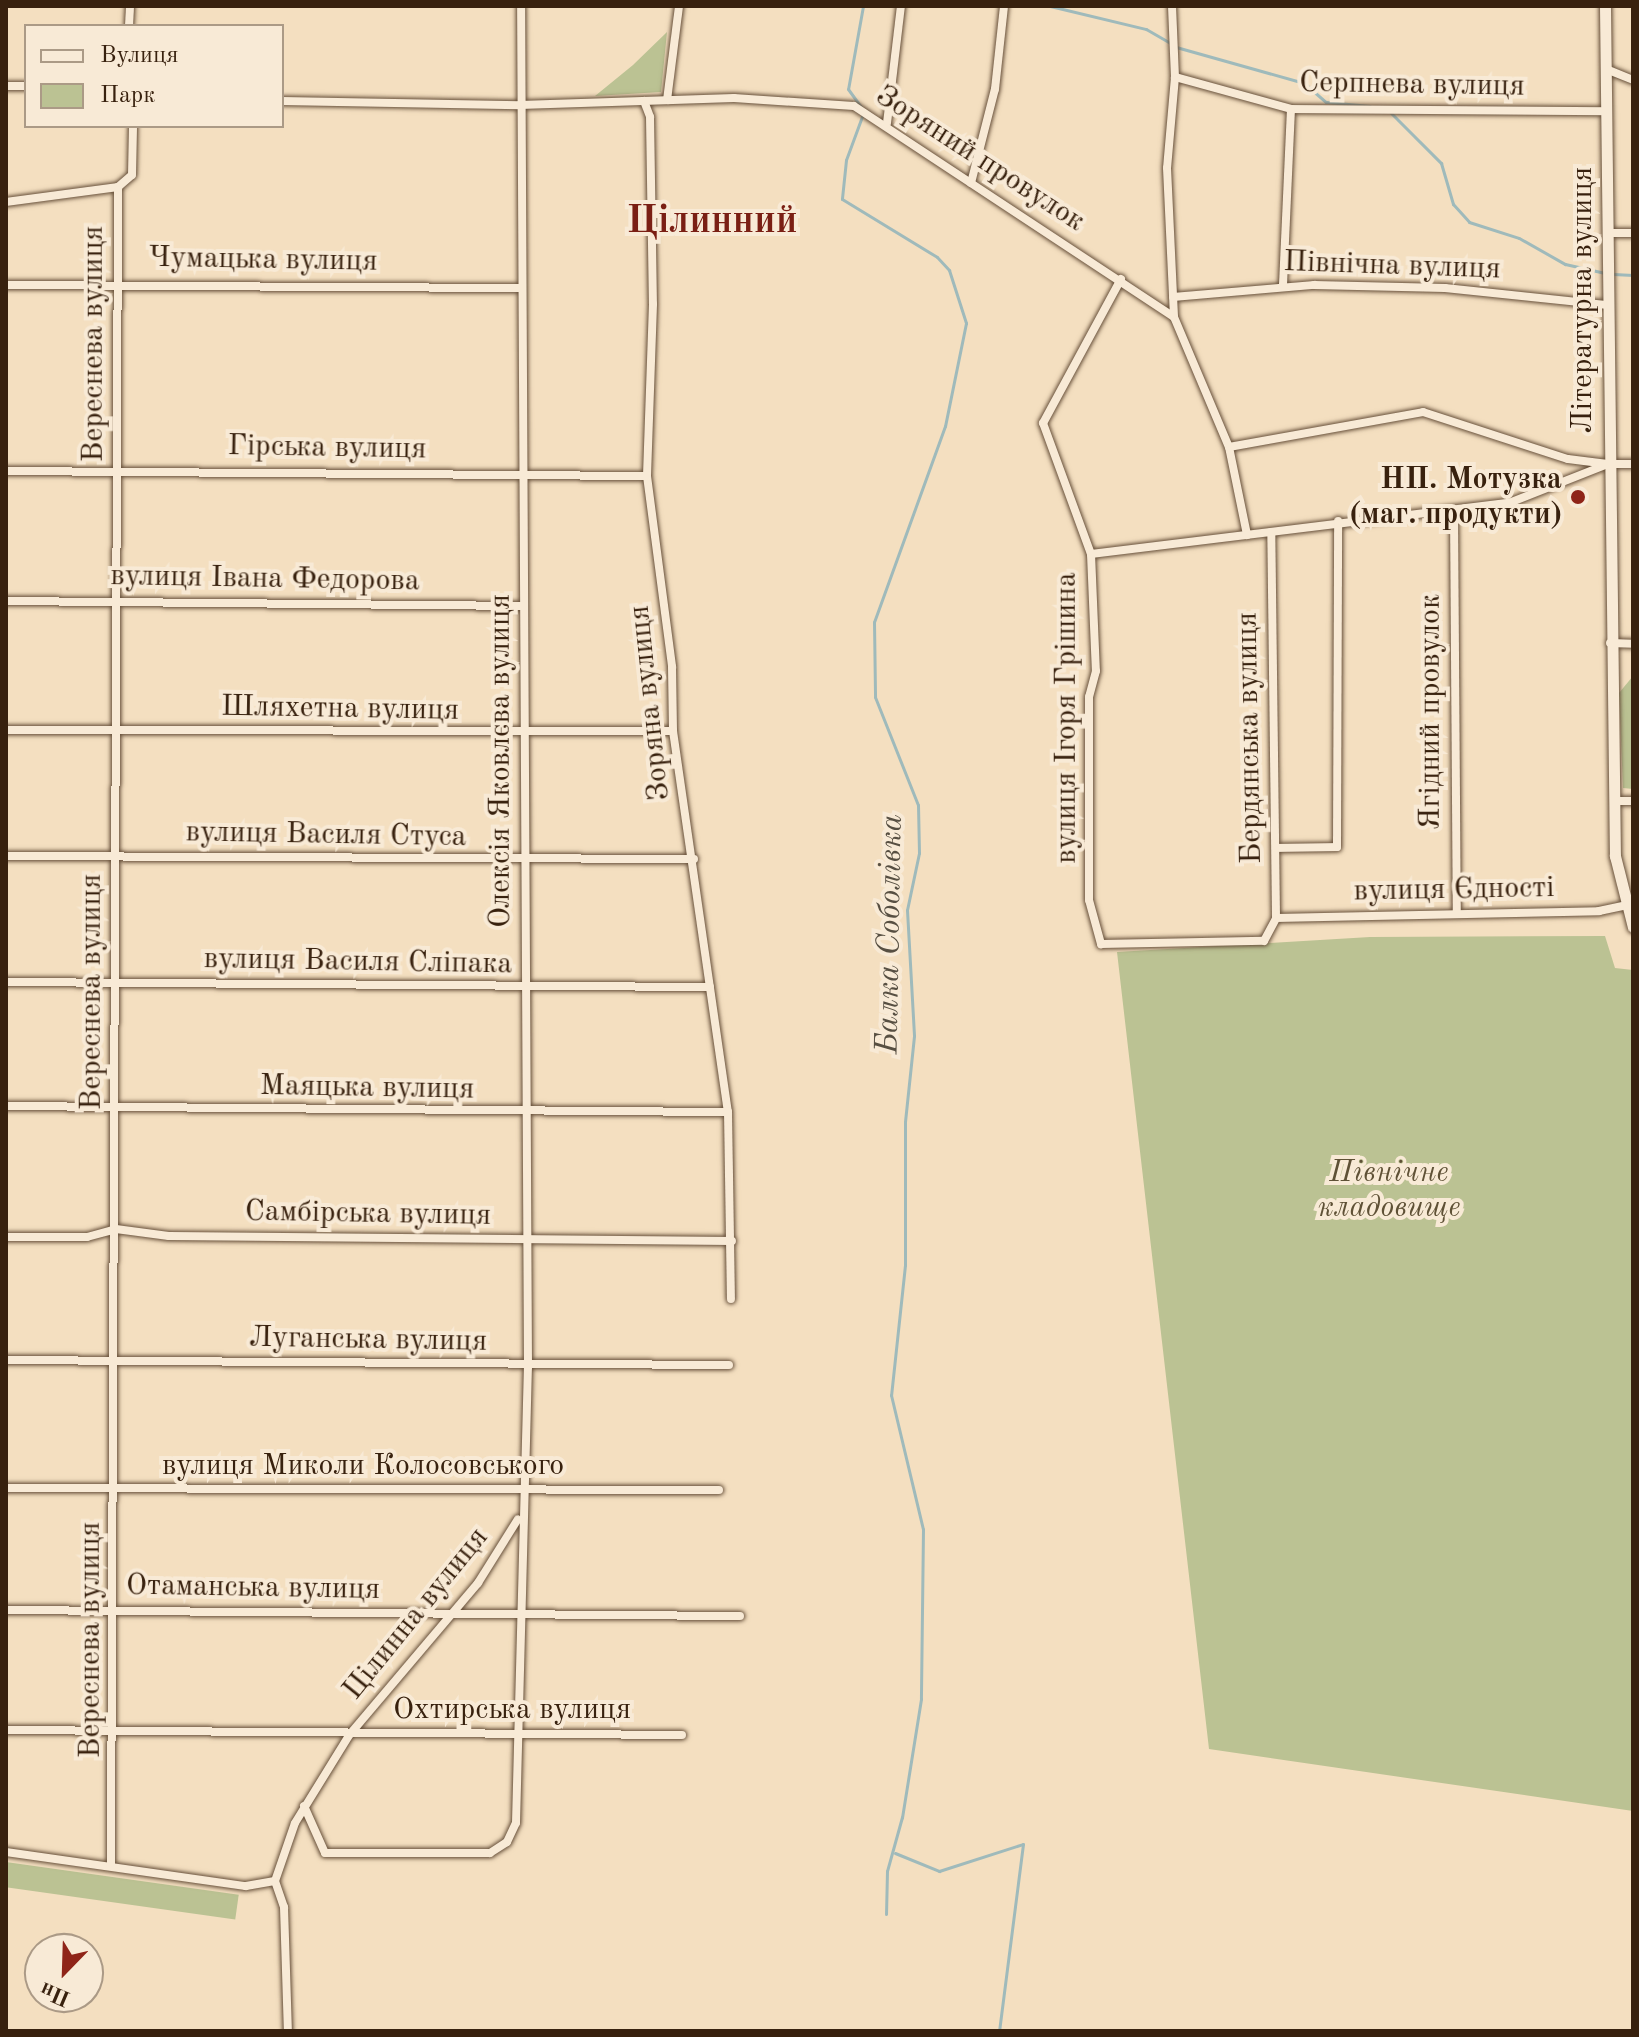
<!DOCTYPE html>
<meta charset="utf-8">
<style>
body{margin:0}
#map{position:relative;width:1639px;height:2037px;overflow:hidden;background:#f4dfc0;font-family:"Old Standard TT",serif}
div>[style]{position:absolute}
.green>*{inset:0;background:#bbc293;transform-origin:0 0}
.stream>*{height:3px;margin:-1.5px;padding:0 1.5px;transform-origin:1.5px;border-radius:1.5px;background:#9fbabb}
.roads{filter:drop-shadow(0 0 2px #67503a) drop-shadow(0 0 2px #67503a)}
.street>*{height:8px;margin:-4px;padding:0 4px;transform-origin:4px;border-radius:4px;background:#f8ead6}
.secondary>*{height:11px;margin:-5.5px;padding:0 5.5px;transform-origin:5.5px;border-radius:5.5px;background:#f8ead6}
.dots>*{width:22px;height:22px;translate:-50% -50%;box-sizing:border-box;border:4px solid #f8ead6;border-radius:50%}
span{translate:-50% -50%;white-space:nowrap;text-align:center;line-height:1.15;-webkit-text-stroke:8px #f8ead6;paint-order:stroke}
.street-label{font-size:30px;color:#38210e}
.poi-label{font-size:30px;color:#38210e;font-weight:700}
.right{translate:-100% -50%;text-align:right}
.park-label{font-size:30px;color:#5f5136;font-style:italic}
.water-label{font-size:32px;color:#574f42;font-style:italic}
.district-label{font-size:38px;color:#7a1f14;font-weight:700}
.frame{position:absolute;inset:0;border:8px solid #38210e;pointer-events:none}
.legend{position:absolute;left:24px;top:24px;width:260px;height:104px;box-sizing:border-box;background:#f8ead6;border:2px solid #ab9a86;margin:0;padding:10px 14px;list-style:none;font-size:24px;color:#38210e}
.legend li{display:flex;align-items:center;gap:16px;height:40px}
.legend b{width:40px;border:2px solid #ab9a86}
.north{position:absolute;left:24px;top:1933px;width:80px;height:80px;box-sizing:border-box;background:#f8ead6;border:2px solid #ab9a86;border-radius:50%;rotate:203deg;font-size:22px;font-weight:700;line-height:32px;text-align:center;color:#38210e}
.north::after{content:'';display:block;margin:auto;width:28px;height:36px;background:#8f2418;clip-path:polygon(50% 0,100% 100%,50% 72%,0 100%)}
</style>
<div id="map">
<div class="green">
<i style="clip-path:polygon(667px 32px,661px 92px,595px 96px,633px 65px)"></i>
<i style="clip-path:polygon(1633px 676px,1633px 789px,1623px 788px,1619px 693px)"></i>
<i style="clip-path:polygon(1605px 936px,1615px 968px,1633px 970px,1633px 1811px,1209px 1749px,1117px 952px,1370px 937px)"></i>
<i style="left:6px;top:1862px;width:235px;height:25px;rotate:8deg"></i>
</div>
<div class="stream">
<i style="left:863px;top:6px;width:84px;rotate:100.2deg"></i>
<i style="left:848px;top:89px;width:27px;rotate:54deg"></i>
<i style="left:864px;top:111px;width:52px;rotate:110.2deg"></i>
<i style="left:846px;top:160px;width:39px;rotate:96deg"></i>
<i style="left:842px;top:199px;width:111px;rotate:31.4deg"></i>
<i style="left:937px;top:257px;width:18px;rotate:47deg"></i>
<i style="left:949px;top:270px;width:56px;rotate:72.2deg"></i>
<i style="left:966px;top:323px;width:105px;rotate:101.5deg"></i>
<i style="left:945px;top:426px;width:208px;rotate:109.9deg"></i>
<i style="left:874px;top:622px;width:75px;rotate:89.2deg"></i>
<i style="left:875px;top:697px;width:116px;rotate:68.3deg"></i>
<i style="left:918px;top:805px;width:48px;rotate:88.8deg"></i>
<i style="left:919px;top:853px;width:58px;rotate:101.9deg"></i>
<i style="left:907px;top:910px;width:126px;rotate:86.8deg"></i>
<i style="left:914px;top:1036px;width:86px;rotate:96deg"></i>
<i style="left:905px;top:1122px;width:143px;rotate:90deg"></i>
<i style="left:905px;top:1265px;width:131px;rotate:96.1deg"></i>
<i style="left:891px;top:1395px;width:138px;rotate:76.6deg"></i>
<i style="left:923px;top:1529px;width:170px;rotate:90.7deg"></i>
<i style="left:921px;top:1699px;width:120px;rotate:99.1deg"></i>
<i style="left:902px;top:1817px;width:56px;rotate:105.5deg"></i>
<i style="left:887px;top:1871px;width:43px;rotate:91.3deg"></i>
<i style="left:1050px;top:6px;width:99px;rotate:13.5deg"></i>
<i style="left:1146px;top:29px;width:28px;rotate:30deg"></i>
<i style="left:1176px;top:47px;width:133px;rotate:15.7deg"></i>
<i style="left:1304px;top:83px;width:29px;rotate:41deg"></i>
<i style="left:1326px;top:102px;width:44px;rotate:5.2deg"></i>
<i style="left:1389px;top:111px;width:74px;rotate:45deg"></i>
<i style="left:1441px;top:163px;width:43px;rotate:73.7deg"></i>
<i style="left:1453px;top:204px;width:24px;rotate:48deg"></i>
<i style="left:1469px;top:222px;width:52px;rotate:17.7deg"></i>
<i style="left:1519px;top:238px;width:53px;rotate:29.5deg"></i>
<i style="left:1565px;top:264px;width:41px;rotate:12.7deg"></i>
<i style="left:1613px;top:274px;width:20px;rotate:3deg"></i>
<i style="left:895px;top:1853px;width:48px;rotate:22.2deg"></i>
<i style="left:939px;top:1871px;width:88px;rotate:-17.8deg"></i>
<i style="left:1023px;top:1844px;width:189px;rotate:97.3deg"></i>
</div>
<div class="roads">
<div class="street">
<i style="left:1172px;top:6px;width:71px;rotate:87.6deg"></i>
<i style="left:1175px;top:77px;width:91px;rotate:95deg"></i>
<i style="left:1167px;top:168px;width:149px;rotate:87.3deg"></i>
<i style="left:1174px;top:317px;width:141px;rotate:67.1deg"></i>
<i style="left:1229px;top:447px;width:90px;rotate:78.4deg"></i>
<i style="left:129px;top:26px;width:20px;rotate:-87deg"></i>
<i style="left:1606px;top:69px;width:29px;rotate:22deg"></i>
<i style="left:1175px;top:77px;width:120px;rotate:15.4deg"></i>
<i style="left:1291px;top:109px;width:314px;rotate:0.4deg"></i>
<i style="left:6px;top:86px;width:20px"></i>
<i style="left:667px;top:100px;width:95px;rotate:-82.7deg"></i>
<i style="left:282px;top:101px;width:238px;rotate:1deg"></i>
<i style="left:520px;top:105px;width:214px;rotate:-1.9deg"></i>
<i style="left:734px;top:98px;width:120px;rotate:3.8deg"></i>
<i style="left:854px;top:106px;width:383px;rotate:33.4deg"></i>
<i style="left:644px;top:101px;width:17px;rotate:69deg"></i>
<i style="left:650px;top:117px;width:187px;rotate:89.1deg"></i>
<i style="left:653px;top:304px;width:172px;rotate:92deg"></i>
<i style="left:647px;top:476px;width:193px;rotate:82.5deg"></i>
<i style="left:672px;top:667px;width:64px;rotate:89.1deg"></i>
<i style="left:673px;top:731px;width:385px;rotate:81.8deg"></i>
<i style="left:728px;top:1112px;width:187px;rotate:89.1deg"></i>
<i style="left:887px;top:123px;width:118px;rotate:-83.2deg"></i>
<i style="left:971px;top:183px;width:97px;rotate:-75.7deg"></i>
<i style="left:995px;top:89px;width:83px;rotate:-83.8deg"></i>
<i style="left:6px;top:202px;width:113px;rotate:-7.6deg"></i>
<i style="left:1608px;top:233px;width:25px"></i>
<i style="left:1121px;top:279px;width:164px;rotate:118.4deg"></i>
<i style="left:1043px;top:423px;width:140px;rotate:69.9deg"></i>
<i style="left:1091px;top:554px;width:117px;rotate:87.6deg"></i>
<i style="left:1096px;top:671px;width:27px;rotate:105deg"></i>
<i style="left:1089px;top:697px;width:203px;rotate:90deg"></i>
<i style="left:1089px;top:900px;width:46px;rotate:74.7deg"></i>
<i style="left:1101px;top:944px;width:163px;rotate:-1.1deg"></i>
<i style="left:1264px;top:941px;width:26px;rotate:-62deg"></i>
<i style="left:1276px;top:918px;width:386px;rotate:-90.7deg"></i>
<i style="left:6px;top:285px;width:513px;rotate:0.34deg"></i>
<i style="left:1283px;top:285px;width:176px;rotate:-87.4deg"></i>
<i style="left:1173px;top:297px;width:142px;rotate:-4.9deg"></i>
<i style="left:1314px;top:285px;width:131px;rotate:1.3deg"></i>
<i style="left:1445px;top:288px;width:164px;rotate:6deg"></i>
<i style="left:1229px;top:447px;width:197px;rotate:-10.2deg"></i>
<i style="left:1423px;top:412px;width:152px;rotate:18deg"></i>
<i style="left:1568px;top:459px;width:40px;rotate:7.1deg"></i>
<i style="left:6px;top:471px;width:641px;rotate:0.45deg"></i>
<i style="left:1454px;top:511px;width:403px;rotate:89.6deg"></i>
<i style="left:1091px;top:554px;width:421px;rotate:-7deg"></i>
<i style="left:1509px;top:503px;width:106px;rotate:-21.5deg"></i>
<i style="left:1608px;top:464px;width:25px"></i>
<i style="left:6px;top:601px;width:518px;rotate:0.55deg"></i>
<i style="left:1610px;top:643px;width:23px;rotate:2deg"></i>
<i style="left:6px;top:730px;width:667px;rotate:0.09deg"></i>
<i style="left:1617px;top:801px;width:16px"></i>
<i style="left:1276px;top:848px;width:61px;rotate:-0.9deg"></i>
<i style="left:1337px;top:847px;width:326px;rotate:-89.8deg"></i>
<i style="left:6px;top:856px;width:688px;rotate:0.25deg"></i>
<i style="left:1276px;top:918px;width:323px;rotate:-1.2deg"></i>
<i style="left:1599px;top:911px;width:35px;rotate:-12deg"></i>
<i style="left:6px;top:982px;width:704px;rotate:0.41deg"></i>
<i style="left:6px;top:1106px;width:722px;rotate:0.48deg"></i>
<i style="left:6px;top:1237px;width:81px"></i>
<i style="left:87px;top:1237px;width:30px;rotate:-15deg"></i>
<i style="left:116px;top:1229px;width:53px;rotate:7.5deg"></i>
<i style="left:169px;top:1236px;width:563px;rotate:0.51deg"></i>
<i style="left:6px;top:1360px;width:723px;rotate:0.4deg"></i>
<i style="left:6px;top:1488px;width:713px;rotate:0.16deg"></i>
<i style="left:6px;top:1610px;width:734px;rotate:0.47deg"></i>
<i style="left:6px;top:1730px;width:676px;rotate:0.42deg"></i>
<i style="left:304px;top:1806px;width:51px;rotate:65.9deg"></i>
<i style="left:325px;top:1853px;width:165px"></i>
<i style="left:490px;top:1853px;width:20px;rotate:-33deg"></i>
<i style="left:507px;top:1842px;width:21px;rotate:-65deg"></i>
<i style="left:516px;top:1823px;width:456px;rotate:-88.5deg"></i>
<i style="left:528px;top:1367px;width:1361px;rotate:-90.29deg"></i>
<i style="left:6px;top:1852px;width:242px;rotate:8.1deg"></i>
<i style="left:246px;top:1886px;width:29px;rotate:-10deg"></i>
<i style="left:111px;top:1866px;width:1679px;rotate:-89.76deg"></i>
<i style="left:118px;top:187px;width:18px;rotate:-41deg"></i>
<i style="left:132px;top:175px;width:49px;rotate:-88.8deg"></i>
<i style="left:275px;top:1881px;width:61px;rotate:-71deg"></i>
<i style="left:295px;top:1823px;width:105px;rotate:-58.3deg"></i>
<i style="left:350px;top:1734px;width:198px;rotate:-49.7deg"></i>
<i style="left:478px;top:1583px;width:75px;rotate:-58deg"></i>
<i style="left:275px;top:1881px;width:28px;rotate:71deg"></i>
<i style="left:284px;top:1907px;width:124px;rotate:88.2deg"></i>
</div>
<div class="secondary">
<i style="left:1605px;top:6px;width:850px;rotate:89.33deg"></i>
<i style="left:1615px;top:856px;width:73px;rotate:75.8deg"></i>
</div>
</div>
<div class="dots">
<i style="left:1578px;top:497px;background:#8f2418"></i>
</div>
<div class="street-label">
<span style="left:1412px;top:85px;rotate:1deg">Серпнева вулиця</span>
<span style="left:980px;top:159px;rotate:33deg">Зоряний провулок</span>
<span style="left:263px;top:260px;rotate:1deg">Чумацька вулиця</span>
<span style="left:1392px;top:266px;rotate:2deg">Північна вулиця</span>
<span style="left:1583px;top:300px;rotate:-90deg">Літературна вулиця</span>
<span style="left:94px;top:344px;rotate:-90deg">Вереснева вулиця</span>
<span style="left:327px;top:448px;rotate:1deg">Гірська вулиця</span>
<span style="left:265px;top:579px;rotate:1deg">вулиця Івана Федорова</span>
<span style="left:650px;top:703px;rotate:-96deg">Зоряна вулиця</span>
<span style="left:340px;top:709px;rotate:1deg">Шляхетна вулиця</span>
<span style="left:1431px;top:712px;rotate:-90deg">Ягідний провулок</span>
<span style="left:1067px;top:718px;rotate:-90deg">вулиця Ігоря Грішина</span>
<span style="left:1250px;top:738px;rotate:-91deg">Бердянська вулиця</span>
<span style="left:501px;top:761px;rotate:-90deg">Олексія Яковлєва вулиця</span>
<span style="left:326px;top:835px;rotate:1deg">вулиця Василя Стуса</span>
<span style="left:1454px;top:890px;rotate:-1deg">вулиця Єдності</span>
<span style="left:358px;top:962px;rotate:1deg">вулиця Василя Сліпака</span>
<span style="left:92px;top:992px;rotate:-90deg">Вереснева вулиця</span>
<span style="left:367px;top:1088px;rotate:1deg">Маяцька вулиця</span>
<span style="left:368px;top:1214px;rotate:1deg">Самбірська вулиця</span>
<span style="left:368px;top:1340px;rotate:1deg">Луганська вулиця</span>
<span style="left:363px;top:1466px">вулиця Миколи Колосовського</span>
<span style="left:253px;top:1588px;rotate:1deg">Отаманська вулиця</span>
<span style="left:416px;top:1614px;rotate:-51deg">Цілинна вулиця</span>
<span style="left:91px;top:1640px;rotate:-90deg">Вереснева вулиця</span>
<span style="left:512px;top:1710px">Охтирська вулиця</span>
</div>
<div class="poi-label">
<span class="right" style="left:1562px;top:497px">НП. Мотузка<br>(маг. продукти)</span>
</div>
<div class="park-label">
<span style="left:1389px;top:1190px">Північне<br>кладовище</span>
</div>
<div class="water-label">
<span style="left:891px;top:934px;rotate:-89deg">Балка Соболівка</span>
</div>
<div class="district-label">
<span style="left:712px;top:223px">Цілинний</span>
</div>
<div class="frame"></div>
<ul class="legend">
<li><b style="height:10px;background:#f8ead6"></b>Вулиця</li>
<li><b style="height:22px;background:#bbc293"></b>Парк</li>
</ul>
<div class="north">Пн</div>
</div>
